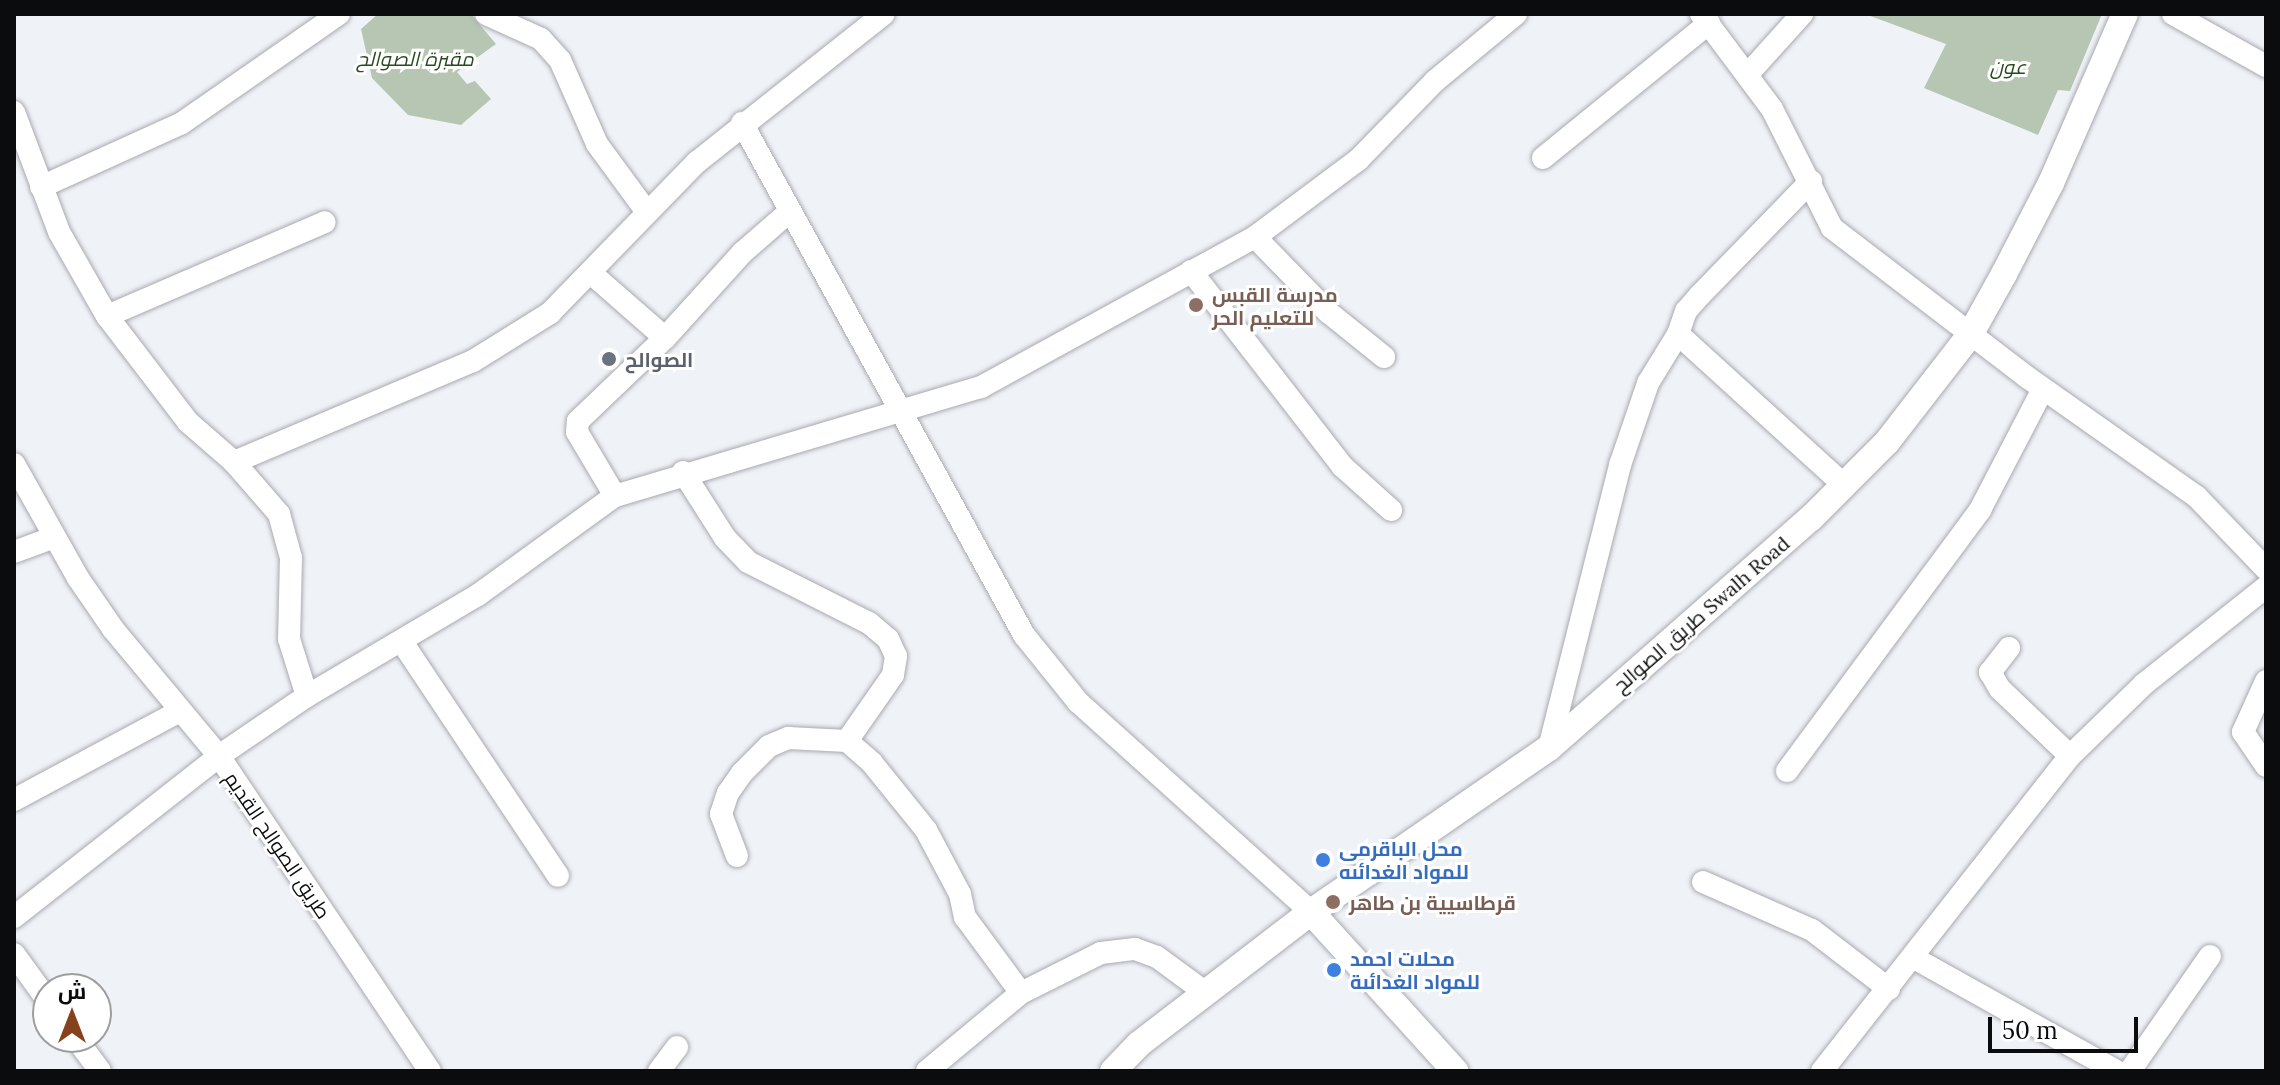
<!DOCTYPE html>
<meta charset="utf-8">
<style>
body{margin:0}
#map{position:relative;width:2280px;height:1085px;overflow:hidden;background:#eff2f7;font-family:Lora,Cairo,serif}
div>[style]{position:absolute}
.green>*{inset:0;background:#b6c6b2}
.roads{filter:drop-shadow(0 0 2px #a7aaaf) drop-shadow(0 0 2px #a7aaaf)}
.minor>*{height:22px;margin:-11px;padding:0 11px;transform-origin:11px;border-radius:11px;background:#fff}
.tertiary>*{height:26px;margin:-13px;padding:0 13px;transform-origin:13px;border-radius:13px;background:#fff}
.dots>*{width:22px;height:22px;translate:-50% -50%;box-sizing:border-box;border:4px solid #fff;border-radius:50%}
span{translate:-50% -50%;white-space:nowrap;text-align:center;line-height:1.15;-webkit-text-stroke:6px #fff;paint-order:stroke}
.park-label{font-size:20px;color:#2b4a21;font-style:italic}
.education-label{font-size:20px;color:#785e54;font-weight:700}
.left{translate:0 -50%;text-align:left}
.worship-label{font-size:20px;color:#5b616d;font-weight:700}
.street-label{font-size:20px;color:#0b0c0d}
.shop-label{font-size:20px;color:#366cbe;font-weight:700}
.frame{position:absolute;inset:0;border:16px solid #0b0c0d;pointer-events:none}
.north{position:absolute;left:32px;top:973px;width:80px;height:80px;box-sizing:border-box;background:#fff;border:2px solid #9d9e9e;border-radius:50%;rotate:0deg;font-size:22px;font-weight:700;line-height:32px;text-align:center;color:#0b0c0d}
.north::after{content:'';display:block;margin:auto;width:28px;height:36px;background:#87411b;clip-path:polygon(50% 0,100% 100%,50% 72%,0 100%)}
.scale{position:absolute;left:1988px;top:1017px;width:150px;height:36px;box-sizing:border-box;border:4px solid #0b0c0d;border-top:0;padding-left:10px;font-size:24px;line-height:28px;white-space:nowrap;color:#0b0c0d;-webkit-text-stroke:6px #fff;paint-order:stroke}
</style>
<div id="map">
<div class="green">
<i style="clip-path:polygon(378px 14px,471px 14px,496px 44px,457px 72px,467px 84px,475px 81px,491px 99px,461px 125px,408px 115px,372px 78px,361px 29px)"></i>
<i style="clip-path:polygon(1865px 14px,2102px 14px,2070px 91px,2058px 90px,2038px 135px,1924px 88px,1946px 44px)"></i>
</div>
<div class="roads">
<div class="minor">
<i style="left:486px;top:14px;width:60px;rotate:24.4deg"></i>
<i style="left:541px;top:39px;width:28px;rotate:48deg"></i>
<i style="left:560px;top:60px;width:92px;rotate:66.2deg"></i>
<i style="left:597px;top:144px;width:84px;rotate:53.7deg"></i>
<i style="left:1701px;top:14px;width:119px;rotate:53.2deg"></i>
<i style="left:1772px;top:109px;width:133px;rotate:63.2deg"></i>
<i style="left:1832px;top:228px;width:245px;rotate:37.4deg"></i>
<i style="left:2027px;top:377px;width:208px;rotate:35.2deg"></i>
<i style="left:2197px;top:497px;width:100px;rotate:46.2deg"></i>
<i style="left:2173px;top:14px;width:107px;rotate:29.2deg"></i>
<i style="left:1748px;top:74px;width:81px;rotate:-48deg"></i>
<i style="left:14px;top:112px;width:128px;rotate:69.4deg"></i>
<i style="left:59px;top:232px;width:97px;rotate:60.3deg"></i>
<i style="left:107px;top:316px;width:133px;rotate:52.6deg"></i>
<i style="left:188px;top:422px;width:61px;rotate:41deg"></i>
<i style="left:234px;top:462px;width:69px;rotate:49.1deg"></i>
<i style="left:279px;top:514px;width:46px;rotate:74.7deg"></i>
<i style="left:291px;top:558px;width:81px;rotate:91.4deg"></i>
<i style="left:289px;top:639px;width:60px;rotate:72.5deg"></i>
<i style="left:742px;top:123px;width:585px;rotate:61.15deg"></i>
<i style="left:1024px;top:635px;width:86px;rotate:51.1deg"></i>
<i style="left:1078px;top:702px;width:314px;rotate:42deg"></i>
<i style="left:1543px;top:158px;width:214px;rotate:-39.1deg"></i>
<i style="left:1811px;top:181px;width:159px;rotate:134.2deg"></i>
<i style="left:1700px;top:295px;width:21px;rotate:131deg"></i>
<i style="left:1686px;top:311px;width:24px;rotate:109deg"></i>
<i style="left:1678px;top:334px;width:224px;rotate:42.3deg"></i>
<i style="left:41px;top:187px;width:155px;rotate:-24.4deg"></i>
<i style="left:182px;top:123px;width:191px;rotate:-34.8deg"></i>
<i style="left:1255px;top:237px;width:105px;rotate:45.8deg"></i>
<i style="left:1328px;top:312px;width:72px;rotate:38.8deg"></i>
<i style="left:1191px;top:271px;width:247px;rotate:52.2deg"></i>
<i style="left:1342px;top:466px;width:66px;rotate:41.9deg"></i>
<i style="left:592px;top:274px;width:97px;rotate:41.2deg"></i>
<i style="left:107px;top:316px;width:237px;rotate:-23.3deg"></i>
<i style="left:234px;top:462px;width:259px;rotate:-22.9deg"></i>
<i style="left:473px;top:361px;width:91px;rotate:-31.9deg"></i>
<i style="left:550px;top:313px;width:211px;rotate:-45.8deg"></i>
<i style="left:697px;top:162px;width:238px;rotate:-38.4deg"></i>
<i style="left:14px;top:464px;width:131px;rotate:60.7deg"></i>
<i style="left:78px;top:578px;width:62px;rotate:55.5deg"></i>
<i style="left:113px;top:629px;width:165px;rotate:50.2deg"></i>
<i style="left:219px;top:756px;width:379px;rotate:56.2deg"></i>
<i style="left:683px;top:472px;width:78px;rotate:57.5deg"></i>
<i style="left:725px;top:538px;width:33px;rotate:46deg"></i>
<i style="left:748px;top:562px;width:136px;rotate:26.8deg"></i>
<i style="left:869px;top:623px;width:25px;rotate:40deg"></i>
<i style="left:888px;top:639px;width:19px;rotate:65deg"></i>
<i style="left:896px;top:656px;width:19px;rotate:99deg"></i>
<i style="left:893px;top:675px;width:80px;rotate:124.9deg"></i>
<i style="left:615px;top:496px;width:74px;rotate:-120.7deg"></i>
<i style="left:577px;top:432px;width:11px;rotate:-85deg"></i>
<i style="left:578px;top:421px;width:120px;rotate:-43.7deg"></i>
<i style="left:665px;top:338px;width:115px;rotate:-47.8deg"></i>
<i style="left:742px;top:253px;width:62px;rotate:-41.1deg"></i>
<i style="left:14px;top:552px;width:40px;rotate:-20.2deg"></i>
<i style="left:402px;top:642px;width:281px;rotate:56.3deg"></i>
<i style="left:2009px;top:648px;width:31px;rotate:128deg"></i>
<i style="left:1990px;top:672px;width:20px;rotate:60deg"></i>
<i style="left:2000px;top:689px;width:97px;rotate:43.7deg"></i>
<i style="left:2266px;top:681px;width:56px;rotate:114.3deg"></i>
<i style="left:2243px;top:732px;width:41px;rotate:55.9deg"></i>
<i style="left:1549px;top:748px;width:292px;rotate:-75.9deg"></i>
<i style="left:1620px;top:465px;width:87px;rotate:-71.1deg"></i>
<i style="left:1648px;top:383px;width:57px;rotate:-58.5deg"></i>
<i style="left:1787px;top:771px;width:325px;rotate:-53.5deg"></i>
<i style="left:1980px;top:510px;width:136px;rotate:-62.5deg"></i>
<i style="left:14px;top:800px;width:188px;rotate:-28.2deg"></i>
<i style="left:737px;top:856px;width:45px;rotate:-110.9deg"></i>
<i style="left:721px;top:814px;width:22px;rotate:-72deg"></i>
<i style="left:728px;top:793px;width:24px;rotate:-55deg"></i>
<i style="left:742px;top:773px;width:38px;rotate:-45deg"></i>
<i style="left:769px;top:746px;width:21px;rotate:-23deg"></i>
<i style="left:788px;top:738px;width:59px;rotate:2.9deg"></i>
<i style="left:847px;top:741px;width:33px;rotate:41deg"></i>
<i style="left:872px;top:763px;width:86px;rotate:51.1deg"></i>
<i style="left:926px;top:830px;width:72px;rotate:62deg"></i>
<i style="left:960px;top:894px;width:24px;rotate:78deg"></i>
<i style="left:965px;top:917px;width:94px;rotate:53.6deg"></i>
<i style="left:1703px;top:882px;width:119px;rotate:23.8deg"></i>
<i style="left:1812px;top:930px;width:97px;rotate:37.5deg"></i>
<i style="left:14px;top:917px;width:261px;rotate:-38.1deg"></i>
<i style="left:219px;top:756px;width:107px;rotate:-34.3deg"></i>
<i style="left:307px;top:696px;width:199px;rotate:-30.6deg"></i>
<i style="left:478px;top:595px;width:169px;rotate:-35.9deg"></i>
<i style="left:615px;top:496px;width:382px;rotate:-16.6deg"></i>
<i style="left:981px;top:387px;width:312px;rotate:-28.7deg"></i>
<i style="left:1255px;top:237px;width:129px;rotate:-36.8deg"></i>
<i style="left:1358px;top:160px;width:110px;rotate:-45.7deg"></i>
<i style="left:1435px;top:81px;width:105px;rotate:-39.6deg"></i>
<i style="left:14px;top:954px;width:58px;rotate:54.1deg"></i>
<i style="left:1914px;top:958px;width:231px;rotate:29.2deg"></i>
<i style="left:75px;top:1037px;width:42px;rotate:53.7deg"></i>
<i style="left:659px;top:1071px;width:30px;rotate:-53deg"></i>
<i style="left:927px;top:1071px;width:122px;rotate:-39.7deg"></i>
<i style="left:1021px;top:993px;width:89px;rotate:-26.6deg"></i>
<i style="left:1101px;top:953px;width:34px;rotate:-7deg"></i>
<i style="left:1135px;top:949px;width:23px;rotate:20deg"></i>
<i style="left:1157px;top:957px;width:61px;rotate:36.3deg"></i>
<i style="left:1822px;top:1071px;width:401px;rotate:-51.8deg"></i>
<i style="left:2070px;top:756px;width:103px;rotate:-44.2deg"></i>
<i style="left:2144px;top:684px;width:156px;rotate:-38.5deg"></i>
<i style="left:2130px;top:1071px;width:140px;rotate:-55.2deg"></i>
</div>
<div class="tertiary">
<i style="left:1311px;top:912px;width:215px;rotate:47.8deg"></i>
<i style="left:1113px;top:1071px;width:37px;rotate:-46deg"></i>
<i style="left:1139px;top:1044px;width:217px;rotate:-37.5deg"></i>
<i style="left:1311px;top:912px;width:289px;rotate:-34.6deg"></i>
<i style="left:1549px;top:748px;width:349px;rotate:-41.3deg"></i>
<i style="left:1811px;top:518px;width:107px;rotate:-45deg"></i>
<i style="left:1887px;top:442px;width:135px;rotate:-52.2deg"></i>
<i style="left:1970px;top:335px;width:70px;rotate:-60.9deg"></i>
<i style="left:2004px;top:274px;width:102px;rotate:-62.7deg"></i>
<i style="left:2051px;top:183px;width:184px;rotate:-66.4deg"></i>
</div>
</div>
<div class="dots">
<i style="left:1196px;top:305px;background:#8d6e63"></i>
<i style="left:609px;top:359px;background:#6b7280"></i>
<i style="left:1323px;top:860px;background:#3f7fe0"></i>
<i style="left:1333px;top:902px;background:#8d6e63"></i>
<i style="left:1334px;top:970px;background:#3f7fe0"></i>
</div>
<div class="park-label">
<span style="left:415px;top:58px">مقبرة الصوالح</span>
<span style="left:2008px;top:66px">عون</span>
</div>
<div class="education-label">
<span class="left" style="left:1212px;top:306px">مدرسة القبس<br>للتعليم الحر</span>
<span class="left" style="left:1349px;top:902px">قرطاسيية بن طاهر</span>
</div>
<div class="worship-label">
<span class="left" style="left:625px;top:359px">الصوالح</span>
</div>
<div class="street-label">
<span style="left:1701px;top:614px;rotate:-41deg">طريق الصوالح Swalh Road</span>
<span style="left:278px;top:845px;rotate:56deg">طريق الصوالح القديم</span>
</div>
<div class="shop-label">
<span class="left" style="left:1339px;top:860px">محل الباقرمى<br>للمواد الغدائىه</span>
<span class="left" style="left:1350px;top:970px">محلات احمد<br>للمواد الغدائىة</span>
</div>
<div class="frame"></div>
<div class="north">ش</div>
<div class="scale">50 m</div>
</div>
